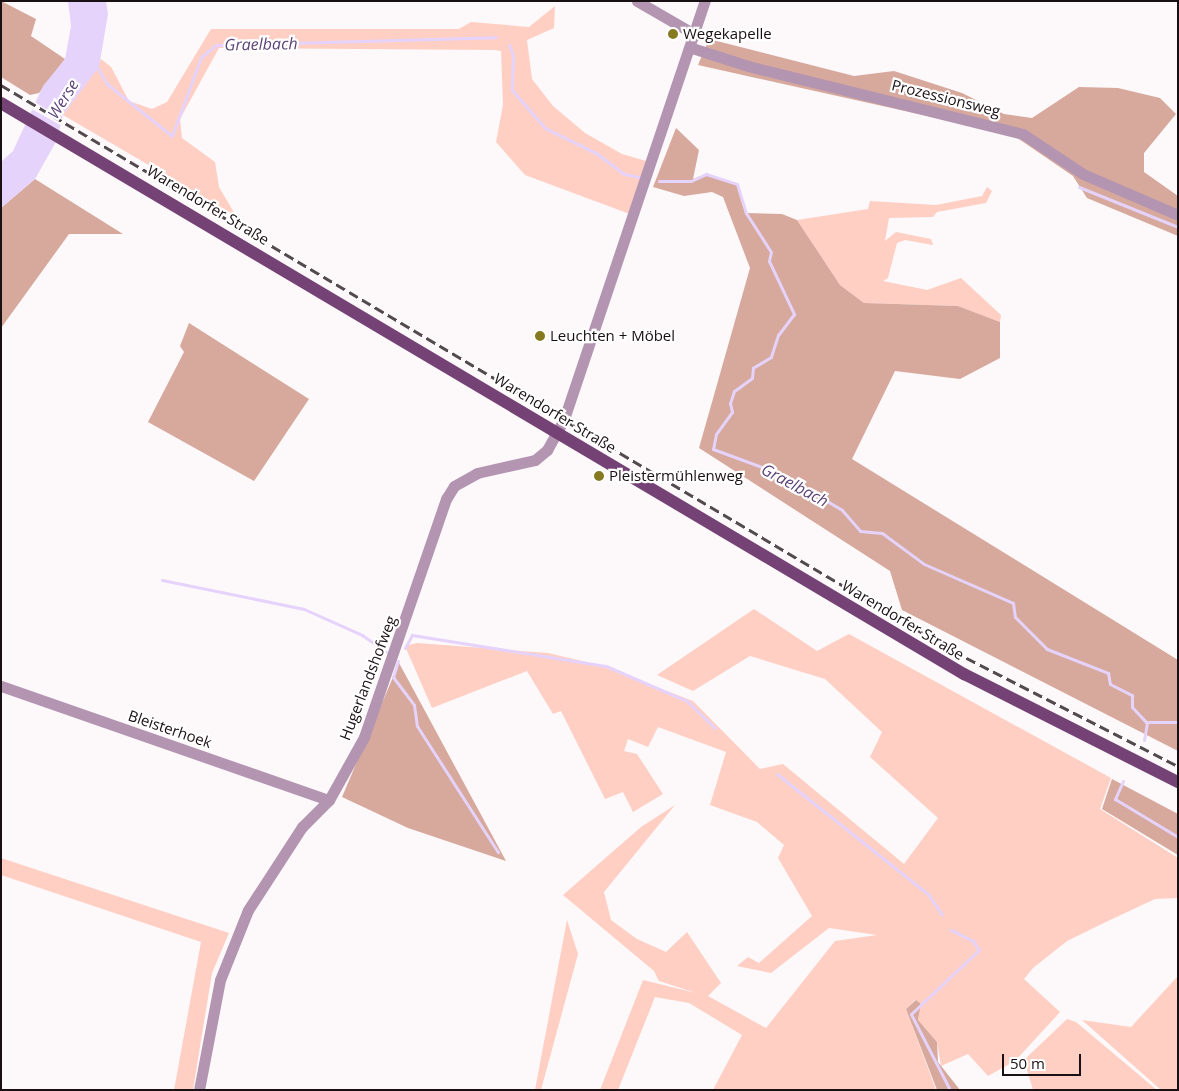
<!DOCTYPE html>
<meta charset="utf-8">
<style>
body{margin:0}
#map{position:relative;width:1179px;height:1091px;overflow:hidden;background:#fdf8fa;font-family:"Open Sans",sans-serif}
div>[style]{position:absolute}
.green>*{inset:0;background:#ffcfc3}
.forest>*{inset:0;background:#d7a89c}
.water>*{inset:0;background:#e5d3fc}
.pier>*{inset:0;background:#fdf8fa}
.stream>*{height:3px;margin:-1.5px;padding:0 1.5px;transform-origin:1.5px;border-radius:1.5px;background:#e5d3fc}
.minor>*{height:11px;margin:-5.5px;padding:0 5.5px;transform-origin:5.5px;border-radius:5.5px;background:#b395b2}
.major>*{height:12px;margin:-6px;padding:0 6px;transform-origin:6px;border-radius:6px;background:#754275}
.rail>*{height:3px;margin-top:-1.5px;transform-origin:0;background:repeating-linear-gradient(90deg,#524a4e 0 10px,transparent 0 15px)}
.dots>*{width:14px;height:14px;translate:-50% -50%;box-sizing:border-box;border:2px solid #fff;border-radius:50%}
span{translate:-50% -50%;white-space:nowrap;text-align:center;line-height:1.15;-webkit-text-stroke:4.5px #fff;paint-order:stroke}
.poi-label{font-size:15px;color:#191014}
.left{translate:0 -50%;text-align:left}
.street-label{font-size:15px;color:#191014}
.water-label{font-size:16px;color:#5c4378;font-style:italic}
.frame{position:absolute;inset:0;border:2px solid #191014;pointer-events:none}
.scale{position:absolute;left:1002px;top:1054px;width:79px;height:22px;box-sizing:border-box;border:2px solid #191014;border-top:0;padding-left:6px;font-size:15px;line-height:18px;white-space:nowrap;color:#191014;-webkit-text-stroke:4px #fff;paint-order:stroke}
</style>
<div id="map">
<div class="green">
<i style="clip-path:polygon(555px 6px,554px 28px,527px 40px,532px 79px,553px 106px,585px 133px,622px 154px,653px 163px,635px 216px,525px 175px,496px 142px,503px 105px,501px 51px,495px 50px,219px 48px,180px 119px,182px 138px,215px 162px,219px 187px,236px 216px,63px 115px,101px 59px,111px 67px,129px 101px,152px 109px,167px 102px,211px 29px,459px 29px,471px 22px,529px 27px)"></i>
<i style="clip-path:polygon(987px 187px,992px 191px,986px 203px,937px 212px,933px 217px,889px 218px,885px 241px,896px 232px,931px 239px,933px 245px,905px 240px,897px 243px,888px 278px,883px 281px,927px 290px,961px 278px,1001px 315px,1000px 322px,958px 306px,864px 303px,840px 285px,797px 220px,868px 209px,870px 201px,936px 205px,982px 196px)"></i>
<i style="clip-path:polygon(754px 609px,817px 651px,849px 634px,1111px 778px,1100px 809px,1178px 858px,1178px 898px,1155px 899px,1110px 920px,1067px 941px,1033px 968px,1024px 979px,1060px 1012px,1015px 1061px,988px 1076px,968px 1054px,941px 1066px,937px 1042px,918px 1020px,921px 1004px,915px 1000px,906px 1009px,936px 1090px,713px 1090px,742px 1035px,689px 1003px,655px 997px,618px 1090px,600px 1090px,643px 980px,696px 993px,659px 981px,654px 971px,563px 895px,641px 827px,675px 805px,604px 892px,611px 920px,637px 939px,666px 952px,687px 932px,721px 983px,708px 996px,766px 1028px,835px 941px,877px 935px,829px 928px,771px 973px,737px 966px,748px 957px,759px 963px,812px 916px,778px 858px,784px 845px,757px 822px,710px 805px,726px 752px,658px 727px,648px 747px,628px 739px,624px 751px,637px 754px,663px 794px,633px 812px,623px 792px,605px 799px,561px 711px,553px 714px,527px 671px,432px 708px,405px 646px,417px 643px,548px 653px,599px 665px,693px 701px,760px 769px,783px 764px,904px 864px,938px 818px,870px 757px,882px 732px,825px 679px,750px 656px,693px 691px,657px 675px)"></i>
<i style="clip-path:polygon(1px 858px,229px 933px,212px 973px,193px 1090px,174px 1090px,201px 942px,1px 875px)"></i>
<i style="clip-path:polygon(567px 920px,578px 954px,541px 1090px,535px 1090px)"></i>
<i style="clip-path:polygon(1178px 976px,1178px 1090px,1161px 1090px,1082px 1020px,1131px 1027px)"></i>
<i style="clip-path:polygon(1067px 1019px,1076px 1022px,1157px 1090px,1033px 1090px,1024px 1060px)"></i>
</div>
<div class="forest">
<i style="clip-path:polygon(1px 1px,36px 19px,31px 36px,65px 59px,39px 93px,30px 95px,1px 77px)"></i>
<i style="clip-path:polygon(709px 39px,854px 76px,894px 71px,962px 93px,1004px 114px,1032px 118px,1079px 87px,1118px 88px,1160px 98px,1176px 114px,1144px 153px,1144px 172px,1178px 196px,1178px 236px,1087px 198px,1073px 176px,1013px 135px,698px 65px)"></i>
<i style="clip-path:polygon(676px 128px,699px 150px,693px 179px,706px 174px,737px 184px,746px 213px,782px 214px,797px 220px,840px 285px,864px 303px,958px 306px,1000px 322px,1000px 358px,960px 379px,895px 371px,852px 459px,1178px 660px,1178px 751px,902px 610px,890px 571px,699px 448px,750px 268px,723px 197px,712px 192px,684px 196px,653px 187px)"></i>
<i style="clip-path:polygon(35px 179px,123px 234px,69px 234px,1px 328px,1px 208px)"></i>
<i style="clip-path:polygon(189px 323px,309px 399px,254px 481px,148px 422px,184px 352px,180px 346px)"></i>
<i style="clip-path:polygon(399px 663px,425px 711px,506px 861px,408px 828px,342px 797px)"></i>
<i style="clip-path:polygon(1112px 779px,1178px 814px,1178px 855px,1102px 809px)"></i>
<i style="clip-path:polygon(916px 1000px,921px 1004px,918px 1020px,937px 1042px,938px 1062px,960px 1090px,937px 1090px,906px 1009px)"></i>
</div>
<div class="water">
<i style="clip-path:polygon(68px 1px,106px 1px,108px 14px,99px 67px,63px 115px,57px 140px,35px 179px,1px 208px,1px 162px,13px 151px,43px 86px,65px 59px,71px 26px)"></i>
</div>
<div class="pier">
<i style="clip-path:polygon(33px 101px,64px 120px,62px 126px,30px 108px)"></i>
</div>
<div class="stream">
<i style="left:509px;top:45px;width:11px;rotate:68deg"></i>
<i style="left:513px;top:55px;width:35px;rotate:92deg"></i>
<i style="left:512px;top:90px;width:50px;rotate:49deg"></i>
<i style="left:545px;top:128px;width:57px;rotate:26.1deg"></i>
<i style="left:596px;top:153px;width:35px;rotate:37deg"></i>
<i style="left:624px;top:174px;width:15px;rotate:11deg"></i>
<i style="left:96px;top:65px;width:22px;rotate:60deg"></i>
<i style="left:107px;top:84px;width:83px;rotate:38.7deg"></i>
<i style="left:172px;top:136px;width:84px;rotate:-69.8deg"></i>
<i style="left:201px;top:57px;width:19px;rotate:-39deg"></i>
<i style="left:216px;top:45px;width:280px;rotate:-1.6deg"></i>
<i style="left:659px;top:181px;width:32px"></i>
<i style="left:691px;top:181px;width:17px;rotate:-25deg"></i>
<i style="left:706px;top:174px;width:33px;rotate:18deg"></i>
<i style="left:737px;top:184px;width:30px;rotate:73deg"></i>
<i style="left:746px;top:213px;width:46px;rotate:57.3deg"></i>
<i style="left:771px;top:252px;width:9px;rotate:103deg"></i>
<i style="left:769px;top:261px;width:59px;rotate:64.7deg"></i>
<i style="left:794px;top:314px;width:26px;rotate:127deg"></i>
<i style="left:778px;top:335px;width:23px;rotate:108deg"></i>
<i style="left:771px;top:357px;width:21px;rotate:149deg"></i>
<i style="left:753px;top:368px;width:10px;rotate:96deg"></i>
<i style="left:752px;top:378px;width:22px;rotate:144deg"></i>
<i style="left:734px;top:391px;width:13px;rotate:108deg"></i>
<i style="left:730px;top:403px;width:9px;rotate:77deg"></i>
<i style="left:732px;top:412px;width:27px;rotate:126deg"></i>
<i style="left:716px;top:434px;width:15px;rotate:101deg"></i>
<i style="left:713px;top:449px;width:72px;rotate:20.2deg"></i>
<i style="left:781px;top:474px;width:71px;rotate:30.5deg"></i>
<i style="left:842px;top:510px;width:28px;rotate:49deg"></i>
<i style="left:860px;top:531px;width:22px;rotate:5deg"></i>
<i style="left:882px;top:533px;width:52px;rotate:36.4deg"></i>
<i style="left:924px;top:564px;width:97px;rotate:23.7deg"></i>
<i style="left:1013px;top:603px;width:14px;rotate:82deg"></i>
<i style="left:1015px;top:617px;width:45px;rotate:45deg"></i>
<i style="left:1047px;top:649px;width:66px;rotate:21.5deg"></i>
<i style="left:1108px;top:673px;width:11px;rotate:80deg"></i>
<i style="left:1110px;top:684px;width:25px;rotate:27deg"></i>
<i style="left:1132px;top:695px;width:12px;rotate:90deg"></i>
<i style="left:1132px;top:707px;width:21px;rotate:47deg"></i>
<i style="left:1146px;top:722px;width:32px"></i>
<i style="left:1079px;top:187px;width:107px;rotate:22deg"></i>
<i style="left:162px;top:580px;width:145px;rotate:11.5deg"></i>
<i style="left:304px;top:609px;width:64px;rotate:24.1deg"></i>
<i style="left:362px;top:635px;width:29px;rotate:35deg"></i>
<i style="left:405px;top:648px;width:15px;rotate:-62deg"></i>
<i style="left:412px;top:635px;width:196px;rotate:9.1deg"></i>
<i style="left:606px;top:666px;width:88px;rotate:23.4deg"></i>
<i style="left:687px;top:701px;width:39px;rotate:44deg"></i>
<i style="left:398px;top:661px;width:17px;rotate:107deg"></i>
<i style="left:393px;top:677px;width:35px;rotate:53deg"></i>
<i style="left:414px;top:705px;width:21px;rotate:82deg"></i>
<i style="left:417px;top:726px;width:150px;rotate:57.3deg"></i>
<i style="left:1144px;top:740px;width:17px;rotate:-80deg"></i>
<i style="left:777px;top:774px;width:193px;rotate:38.5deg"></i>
<i style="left:928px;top:894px;width:25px;rotate:56deg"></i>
<i style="left:1123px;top:781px;width:20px;rotate:114deg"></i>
<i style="left:1115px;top:799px;width:74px;rotate:31.1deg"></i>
<i style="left:950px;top:1090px;width:85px;rotate:-117.2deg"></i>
<i style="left:911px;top:1014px;width:93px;rotate:-43.3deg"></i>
<i style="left:979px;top:950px;width:11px;rotate:-124deg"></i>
<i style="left:973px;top:941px;width:25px;rotate:-153deg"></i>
</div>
<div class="minor">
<i style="left:637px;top:1px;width:68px;rotate:30deg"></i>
<i style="left:692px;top:48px;width:59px;rotate:17.8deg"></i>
<i style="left:748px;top:66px;width:283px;rotate:13.9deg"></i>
<i style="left:1023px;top:134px;width:72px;rotate:33.7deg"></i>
<i style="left:1083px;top:174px;width:103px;rotate:23.3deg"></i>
<i style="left:1px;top:686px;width:347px;rotate:19.2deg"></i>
<i style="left:199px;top:1090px;width:112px;rotate:-79.2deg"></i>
<i style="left:220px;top:980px;width:75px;rotate:-68.2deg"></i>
<i style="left:248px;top:910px;width:99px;rotate:-57deg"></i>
<i style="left:302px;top:827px;width:38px;rotate:-45deg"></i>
<i style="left:329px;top:800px;width:72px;rotate:-60.9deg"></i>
<i style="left:364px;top:737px;width:252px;rotate:-71deg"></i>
<i style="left:446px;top:499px;width:15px;rotate:-58deg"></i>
<i style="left:454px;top:486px;width:26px;rotate:-29deg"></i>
<i style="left:477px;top:473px;width:59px;rotate:-12.6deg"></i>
<i style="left:535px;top:460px;width:16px;rotate:-40deg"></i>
<i style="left:547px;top:450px;width:35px;rotate:-61deg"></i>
<i style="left:564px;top:419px;width:441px;rotate:-71.4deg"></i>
</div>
<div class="major">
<i style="left:1px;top:103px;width:1120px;rotate:30.67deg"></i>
<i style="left:964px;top:674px;width:240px;rotate:26.8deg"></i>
</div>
<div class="rail">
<i style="left:1px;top:85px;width:1108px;rotate:30.73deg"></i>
<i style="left:953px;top:651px;width:253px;rotate:27.1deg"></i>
</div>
<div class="dots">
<i style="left:673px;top:34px;background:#857a1f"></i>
<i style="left:540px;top:336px;background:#857a1f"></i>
<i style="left:599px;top:476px;background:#857a1f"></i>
</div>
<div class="poi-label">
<span class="left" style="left:683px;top:34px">Wegekapelle</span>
<span class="left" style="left:550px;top:336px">Leuchten + Möbel</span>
<span class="left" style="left:609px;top:476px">Pleistermühlenweg</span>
</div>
<div class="street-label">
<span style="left:946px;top:98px;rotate:14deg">Prozessionsweg</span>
<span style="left:208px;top:205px;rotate:31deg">Warendorfer Straße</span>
<span style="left:555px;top:413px;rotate:31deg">Warendorfer Straße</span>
<span style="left:903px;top:620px;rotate:31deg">Warendorfer Straße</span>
<span style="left:368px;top:678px;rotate:-69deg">Hugerlandshofweg</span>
<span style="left:170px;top:729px;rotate:19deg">Bleisterhoek</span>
</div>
<div class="water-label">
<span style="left:261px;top:44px;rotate:-1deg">Graelbach</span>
<span style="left:63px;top:99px;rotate:-58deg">Werse</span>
<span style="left:795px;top:485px;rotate:28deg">Graelbach</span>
</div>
<div class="frame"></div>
<div class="scale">50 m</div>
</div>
